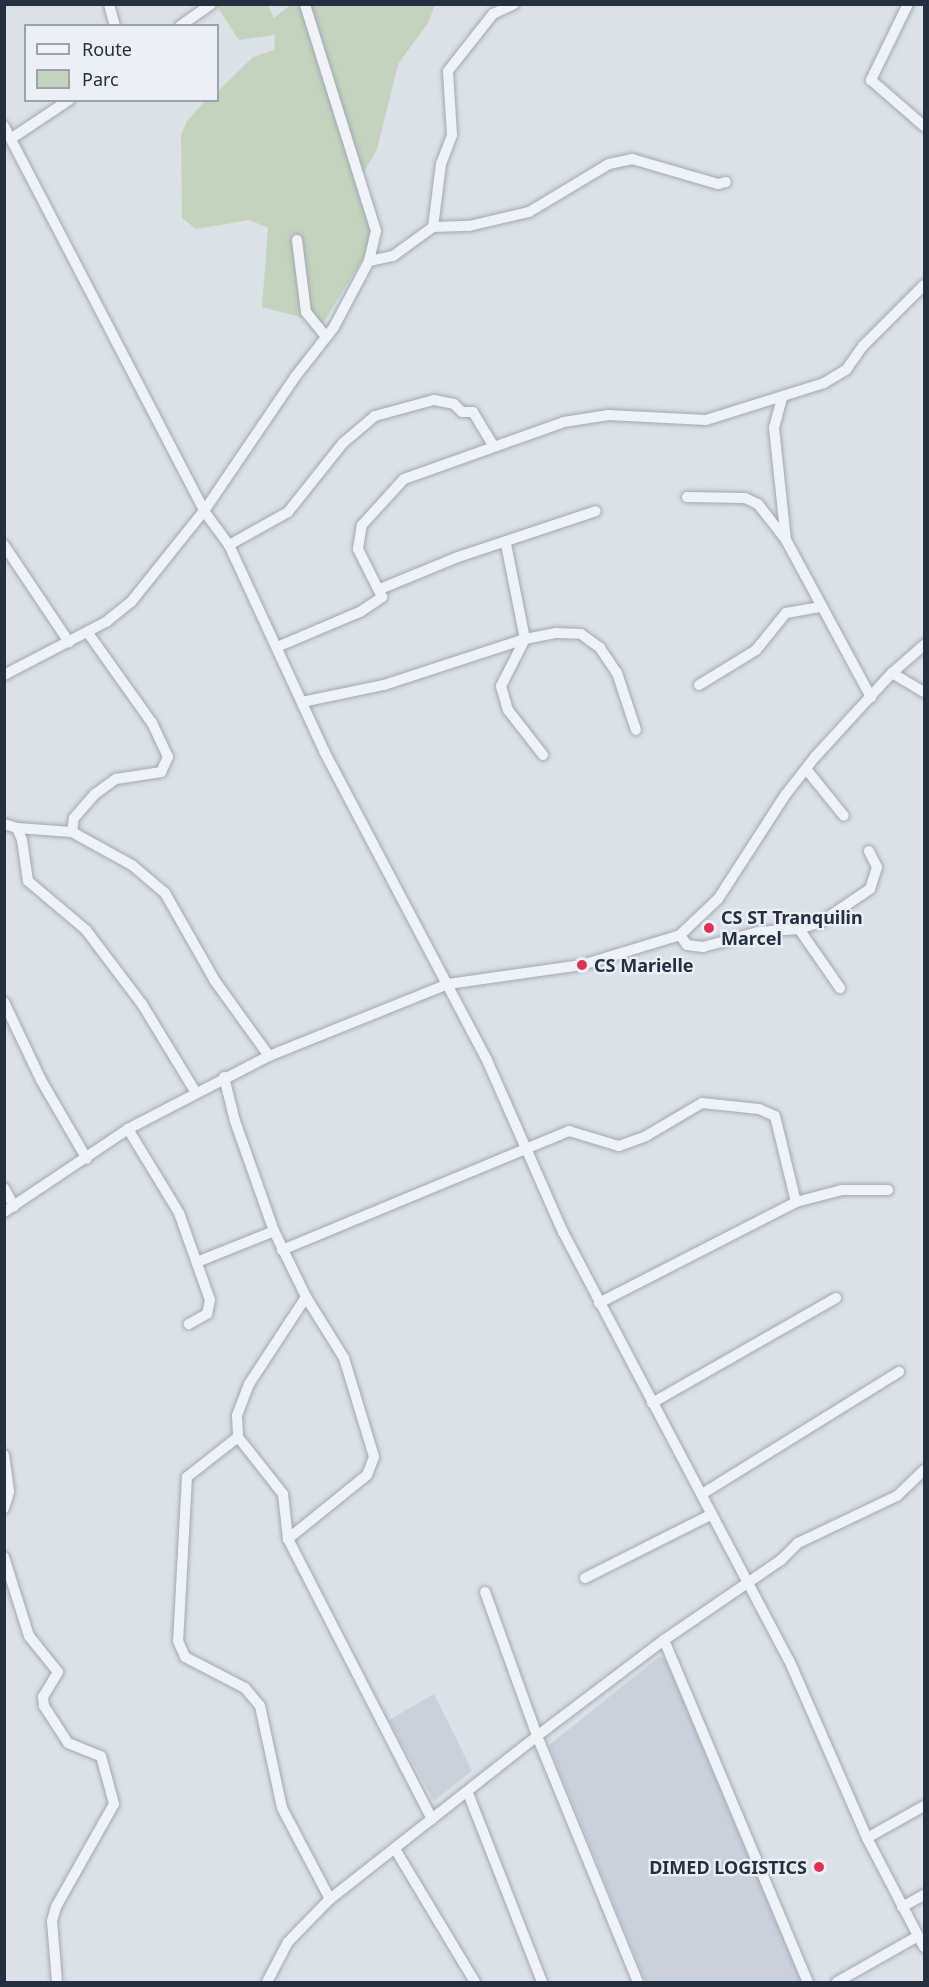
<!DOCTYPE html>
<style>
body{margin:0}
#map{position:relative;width:929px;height:1987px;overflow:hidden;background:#dce1e8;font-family:"Noto Sans",sans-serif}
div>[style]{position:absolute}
.built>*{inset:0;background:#cad1da}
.green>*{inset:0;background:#c3d3bd}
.roads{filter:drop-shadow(0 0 2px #a1a8b2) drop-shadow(0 0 2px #a1a8b2)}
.street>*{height:10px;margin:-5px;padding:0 5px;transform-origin:5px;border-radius:5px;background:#eff2f6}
.dots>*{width:16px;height:16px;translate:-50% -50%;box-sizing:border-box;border:3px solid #ecf0f6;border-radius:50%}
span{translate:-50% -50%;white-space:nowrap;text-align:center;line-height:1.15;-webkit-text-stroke:4.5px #ecf0f6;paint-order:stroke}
.poi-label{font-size:18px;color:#243040;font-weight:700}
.left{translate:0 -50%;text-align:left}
.right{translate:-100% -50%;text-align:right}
.frame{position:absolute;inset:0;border:6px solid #243040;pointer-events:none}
.legend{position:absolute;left:24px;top:24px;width:195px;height:78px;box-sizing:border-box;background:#ecf0f6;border:2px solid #9ca3ad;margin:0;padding:8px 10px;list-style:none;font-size:18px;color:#243040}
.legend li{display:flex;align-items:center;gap:12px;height:30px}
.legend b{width:30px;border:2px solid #9ca3ad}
</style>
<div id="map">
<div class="built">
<i style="clip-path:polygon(659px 1657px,665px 1658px,801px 1982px,646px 1982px,549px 1745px)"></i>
<i style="clip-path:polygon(434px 1694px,472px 1771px,434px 1801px,389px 1720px)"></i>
</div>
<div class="green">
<i style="clip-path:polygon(216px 5px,268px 5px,274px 18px,290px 5px,435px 5px,428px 23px,398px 64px,377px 149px,356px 186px,371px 225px,369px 249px,323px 323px,262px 307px,268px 228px,250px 220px,196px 229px,182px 218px,181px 135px,187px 121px,205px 101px,218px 100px,218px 91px,253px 57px,274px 50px,275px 35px,239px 40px)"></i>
</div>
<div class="roads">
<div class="street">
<i style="left:109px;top:4px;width:23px;rotate:75deg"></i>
<i style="left:908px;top:4px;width:85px;rotate:116deg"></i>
<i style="left:871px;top:80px;width:70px;rotate:41deg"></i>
<i style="left:180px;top:26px;width:38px;rotate:-35deg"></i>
<i style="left:4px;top:126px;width:434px;rotate:62.5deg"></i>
<i style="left:204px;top:511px;width:42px;rotate:53.7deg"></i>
<i style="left:229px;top:545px;width:227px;rotate:65.2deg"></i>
<i style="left:324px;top:751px;width:349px;rotate:62.2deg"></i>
<i style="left:487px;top:1060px;width:188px;rotate:66.2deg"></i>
<i style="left:563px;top:1232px;width:484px;rotate:62.2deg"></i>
<i style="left:789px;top:1660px;width:194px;rotate:66.3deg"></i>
<i style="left:867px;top:1838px;width:123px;rotate:62.4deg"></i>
<i style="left:12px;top:138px;width:69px;rotate:-33.7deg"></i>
<i style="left:433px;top:227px;width:64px;rotate:-82.8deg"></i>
<i style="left:441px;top:164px;width:31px;rotate:-69deg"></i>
<i style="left:452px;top:135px;width:64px;rotate:-93.6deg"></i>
<i style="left:448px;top:71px;width:73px;rotate:-51.7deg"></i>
<i style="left:493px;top:14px;width:23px;rotate:-25deg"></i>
<i style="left:297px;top:240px;width:73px;rotate:82.9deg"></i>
<i style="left:306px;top:312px;width:32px;rotate:51deg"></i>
<i style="left:369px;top:261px;width:25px;rotate:-12deg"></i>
<i style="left:393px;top:256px;width:49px;rotate:-35.9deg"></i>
<i style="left:433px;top:227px;width:36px;rotate:-2deg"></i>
<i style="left:469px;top:226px;width:62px;rotate:-13.1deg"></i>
<i style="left:529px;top:212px;width:93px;rotate:-31deg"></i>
<i style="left:609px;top:164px;width:24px;rotate:-12deg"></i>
<i style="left:632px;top:159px;width:90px;rotate:16.2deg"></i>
<i style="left:718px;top:184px;width:8px;rotate:-14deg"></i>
<i style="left:782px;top:398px;width:31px;rotate:105deg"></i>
<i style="left:774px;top:428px;width:113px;rotate:83.9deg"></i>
<i style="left:786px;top:540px;width:179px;rotate:61.6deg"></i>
<i style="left:687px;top:497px;width:58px;rotate:1deg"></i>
<i style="left:745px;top:498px;width:14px;rotate:25deg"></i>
<i style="left:758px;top:504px;width:46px;rotate:52.1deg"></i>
<i style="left:506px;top:544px;width:97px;rotate:78.7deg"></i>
<i style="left:525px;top:639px;width:53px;rotate:117.1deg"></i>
<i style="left:501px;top:686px;width:25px;rotate:74deg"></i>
<i style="left:508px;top:710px;width:57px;rotate:52.1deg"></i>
<i style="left:4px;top:545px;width:117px;rotate:56.2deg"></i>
<i style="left:229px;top:545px;width:68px;rotate:-29.2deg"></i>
<i style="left:288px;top:512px;width:88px;rotate:-51.4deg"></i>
<i style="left:343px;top:443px;width:42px;rotate:-40.2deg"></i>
<i style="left:375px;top:416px;width:61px;rotate:-15.2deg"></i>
<i style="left:434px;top:400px;width:20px;rotate:11deg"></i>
<i style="left:454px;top:404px;width:11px;rotate:45deg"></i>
<i style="left:462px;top:412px;width:11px"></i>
<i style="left:473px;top:412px;width:39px;rotate:59deg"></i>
<i style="left:380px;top:589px;width:84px;rotate:-22.3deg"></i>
<i style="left:458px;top:557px;width:145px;rotate:-18.4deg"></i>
<i style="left:277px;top:647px;width:90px;rotate:-22.9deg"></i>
<i style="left:360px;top:612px;width:27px;rotate:-34deg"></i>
<i style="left:382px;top:597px;width:54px;rotate:-116.6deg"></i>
<i style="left:358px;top:549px;width:24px;rotate:-81deg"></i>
<i style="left:362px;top:525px;width:62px;rotate:-47.6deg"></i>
<i style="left:404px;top:479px;width:170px;rotate:-19.6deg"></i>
<i style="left:564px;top:422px;width:45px;rotate:-9deg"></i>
<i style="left:608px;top:415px;width:98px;rotate:2.9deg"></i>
<i style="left:706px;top:420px;width:124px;rotate:-17.4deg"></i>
<i style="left:824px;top:383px;width:26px;rotate:-31deg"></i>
<i style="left:846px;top:370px;width:29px;rotate:-55deg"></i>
<i style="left:863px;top:346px;width:86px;rotate:-45deg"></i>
<i style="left:892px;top:673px;width:37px;rotate:31deg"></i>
<i style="left:4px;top:675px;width:115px;rotate:-27.5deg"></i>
<i style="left:106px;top:622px;width:32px;rotate:-39deg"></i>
<i style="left:131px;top:602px;width:117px;rotate:-51.3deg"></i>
<i style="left:204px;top:511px;width:162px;rotate:-55.8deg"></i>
<i style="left:295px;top:377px;width:63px;rotate:-52deg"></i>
<i style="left:334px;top:327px;width:75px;rotate:-62.1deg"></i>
<i style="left:369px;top:261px;width:31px;rotate:-77deg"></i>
<i style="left:376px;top:231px;width:238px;rotate:-107.4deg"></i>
<i style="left:699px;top:685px;width:67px;rotate:-31.6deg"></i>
<i style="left:756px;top:650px;width:48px;rotate:-51deg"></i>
<i style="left:786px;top:613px;width:34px;rotate:-10deg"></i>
<i style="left:302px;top:702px;width:84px;rotate:-11.7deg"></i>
<i style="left:384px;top:685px;width:148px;rotate:-18.1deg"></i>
<i style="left:525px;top:639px;width:32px;rotate:-11deg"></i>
<i style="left:556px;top:633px;width:25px;rotate:2deg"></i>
<i style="left:581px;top:634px;width:24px;rotate:36deg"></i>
<i style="left:600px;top:648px;width:30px;rotate:56deg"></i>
<i style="left:617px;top:673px;width:60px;rotate:71.6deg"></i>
<i style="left:806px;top:769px;width:60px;rotate:51deg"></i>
<i style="left:4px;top:824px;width:14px;rotate:17deg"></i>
<i style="left:17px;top:828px;width:13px;rotate:67deg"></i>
<i style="left:22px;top:840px;width:41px;rotate:81.7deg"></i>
<i style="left:28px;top:881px;width:76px;rotate:40.2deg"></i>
<i style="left:86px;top:930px;width:93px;rotate:52.9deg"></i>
<i style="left:142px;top:1004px;width:102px;rotate:58.7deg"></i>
<i style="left:17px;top:828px;width:55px;rotate:4.2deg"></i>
<i style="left:72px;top:832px;width:68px;rotate:28.8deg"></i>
<i style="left:132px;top:865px;width:43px;rotate:40.3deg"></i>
<i style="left:165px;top:893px;width:101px;rotate:60.4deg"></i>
<i style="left:215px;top:981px;width:92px;rotate:54.2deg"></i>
<i style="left:72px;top:832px;width:14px;rotate:-82deg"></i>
<i style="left:74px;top:818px;width:32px;rotate:-49deg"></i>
<i style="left:95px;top:794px;width:26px;rotate:-36deg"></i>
<i style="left:116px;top:779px;width:46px;rotate:-8.8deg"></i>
<i style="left:161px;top:772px;width:17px;rotate:-65deg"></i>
<i style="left:168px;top:757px;width:38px;rotate:-115deg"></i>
<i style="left:152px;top:723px;width:110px;rotate:-125.4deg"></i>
<i style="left:799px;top:929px;width:23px;rotate:-18deg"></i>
<i style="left:821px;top:922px;width:59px;rotate:-34deg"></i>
<i style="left:870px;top:889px;width:23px;rotate:-72deg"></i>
<i style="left:877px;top:867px;width:18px;rotate:-117deg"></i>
<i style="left:680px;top:935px;width:12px;rotate:55deg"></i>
<i style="left:687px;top:945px;width:16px;rotate:7deg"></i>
<i style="left:703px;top:947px;width:57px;rotate:-15.3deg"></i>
<i style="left:758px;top:932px;width:41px;rotate:-4.2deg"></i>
<i style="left:799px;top:929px;width:72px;rotate:55.2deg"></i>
<i style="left:4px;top:1002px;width:86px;rotate:64.6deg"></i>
<i style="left:41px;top:1080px;width:91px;rotate:59.8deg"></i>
<i style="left:224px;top:1077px;width:45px;rotate:76deg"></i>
<i style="left:235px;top:1121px;width:117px;rotate:70.5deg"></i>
<i style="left:274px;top:1231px;width:73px;rotate:64.1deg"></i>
<i style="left:306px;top:1297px;width:72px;rotate:58.1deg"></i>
<i style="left:344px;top:1358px;width:103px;rotate:73.1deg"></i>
<i style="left:374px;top:1457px;width:19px;rotate:111deg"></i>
<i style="left:367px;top:1475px;width:102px;rotate:141deg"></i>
<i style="left:128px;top:1129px;width:98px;rotate:58.7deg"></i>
<i style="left:179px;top:1213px;width:92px;rotate:70.4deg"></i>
<i style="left:210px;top:1300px;width:14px;rotate:102deg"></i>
<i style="left:207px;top:1314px;width:21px;rotate:151deg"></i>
<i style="left:4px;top:1188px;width:21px;rotate:61deg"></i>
<i style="left:4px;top:1212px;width:149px;rotate:-33.8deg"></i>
<i style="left:128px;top:1129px;width:159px;rotate:-27.4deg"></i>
<i style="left:269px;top:1056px;width:193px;rotate:-21.9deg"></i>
<i style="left:448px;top:984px;width:135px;rotate:-8.1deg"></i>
<i style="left:582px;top:965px;width:102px;rotate:-17deg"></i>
<i style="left:680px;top:935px;width:52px;rotate:-43.5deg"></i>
<i style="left:718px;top:899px;width:125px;rotate:-57.1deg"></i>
<i style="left:786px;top:794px;width:47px;rotate:-51.9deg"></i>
<i style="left:815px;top:757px;width:114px;rotate:-47.5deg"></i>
<i style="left:892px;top:673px;width:43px;rotate:-41.2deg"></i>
<i style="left:282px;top:1250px;width:311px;rotate:-22.5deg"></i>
<i style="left:569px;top:1131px;width:52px;rotate:16.7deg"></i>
<i style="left:619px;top:1146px;width:29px;rotate:-20deg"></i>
<i style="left:646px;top:1136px;width:65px;rotate:-30.5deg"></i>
<i style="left:702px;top:1103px;width:57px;rotate:6deg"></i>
<i style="left:759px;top:1109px;width:17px;rotate:24deg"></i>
<i style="left:775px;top:1116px;width:89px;rotate:76.3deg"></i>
<i style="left:197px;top:1262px;width:83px;rotate:-21.9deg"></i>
<i style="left:306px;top:1297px;width:104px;rotate:123.2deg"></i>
<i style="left:249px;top:1384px;width:34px;rotate:111deg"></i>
<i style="left:237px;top:1416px;width:21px;rotate:87deg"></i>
<i style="left:238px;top:1437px;width:73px;rotate:51.7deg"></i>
<i style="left:283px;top:1494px;width:45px;rotate:83.7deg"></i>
<i style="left:288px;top:1539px;width:315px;rotate:62.8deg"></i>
<i style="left:599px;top:1303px;width:221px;rotate:-27.1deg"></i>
<i style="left:796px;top:1202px;width:48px;rotate:-14.6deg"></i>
<i style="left:842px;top:1190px;width:46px"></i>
<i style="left:652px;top:1403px;width:212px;rotate:-29.7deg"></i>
<i style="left:238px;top:1437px;width:65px;rotate:141.9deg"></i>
<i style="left:187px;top:1477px;width:164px;rotate:93.1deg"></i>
<i style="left:178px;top:1641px;width:17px;rotate:66deg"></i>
<i style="left:185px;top:1657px;width:68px;rotate:27.3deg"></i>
<i style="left:245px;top:1688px;width:23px;rotate:50deg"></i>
<i style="left:260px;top:1706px;width:104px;rotate:77.8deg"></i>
<i style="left:282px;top:1808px;width:103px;rotate:62.2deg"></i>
<i style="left:4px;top:1455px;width:37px;rotate:82deg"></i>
<i style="left:9px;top:1492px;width:17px;rotate:107deg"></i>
<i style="left:702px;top:1494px;width:232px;rotate:-31.8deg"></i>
<i style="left:4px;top:1557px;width:83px;rotate:72.4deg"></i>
<i style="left:29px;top:1636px;width:46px;rotate:51.1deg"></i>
<i style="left:58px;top:1672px;width:29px;rotate:121deg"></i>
<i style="left:43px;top:1697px;width:9px;rotate:84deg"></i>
<i style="left:44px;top:1706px;width:44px;rotate:57deg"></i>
<i style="left:68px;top:1743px;width:35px;rotate:22deg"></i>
<i style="left:101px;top:1756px;width:50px;rotate:74.8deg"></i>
<i style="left:114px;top:1804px;width:118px;rotate:119.4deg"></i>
<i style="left:56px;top:1907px;width:15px;rotate:106deg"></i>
<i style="left:52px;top:1921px;width:61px;rotate:85.3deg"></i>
<i style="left:585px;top:1578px;width:142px;rotate:-26.7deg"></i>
<i style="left:485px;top:1592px;width:153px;rotate:70.1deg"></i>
<i style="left:537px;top:1736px;width:266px;rotate:67.7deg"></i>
<i style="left:664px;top:1640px;width:371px;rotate:67.2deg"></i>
<i style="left:468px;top:1793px;width:203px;rotate:68.6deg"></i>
<i style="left:867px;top:1838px;width:65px;rotate:-29.3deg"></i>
<i style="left:395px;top:1849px;width:155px;rotate:59deg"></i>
<i style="left:902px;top:1907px;width:25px;rotate:-29deg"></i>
<i style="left:267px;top:1982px;width:45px;rotate:-62.3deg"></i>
<i style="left:288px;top:1942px;width:60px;rotate:-45.7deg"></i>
<i style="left:330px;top:1899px;width:263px;rotate:-38.2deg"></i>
<i style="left:537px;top:1736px;width:159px;rotate:-37.1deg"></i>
<i style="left:664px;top:1640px;width:142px;rotate:-34.4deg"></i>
<i style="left:781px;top:1560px;width:24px;rotate:-45deg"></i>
<i style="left:798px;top:1543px;width:110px;rotate:-25.4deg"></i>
<i style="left:897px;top:1496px;width:37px;rotate:-44deg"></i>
<i style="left:837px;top:1982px;width:93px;rotate:-29.6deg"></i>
</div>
</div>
<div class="dots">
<i style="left:709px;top:928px;background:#dc3353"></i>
<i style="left:582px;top:965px;background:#dc3353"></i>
<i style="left:819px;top:1867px;background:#dc3353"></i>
</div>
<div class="poi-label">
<span class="left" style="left:721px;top:928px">CS ST Tranquilin<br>Marcel</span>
<span class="left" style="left:594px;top:965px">CS Marielle</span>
<span class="right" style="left:807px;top:1867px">DIMED LOGISTICS</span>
</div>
<div class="frame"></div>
<ul class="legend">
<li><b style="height:8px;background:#eff2f6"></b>Route</li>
<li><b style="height:16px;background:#c3d3bd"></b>Parc</li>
</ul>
</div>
